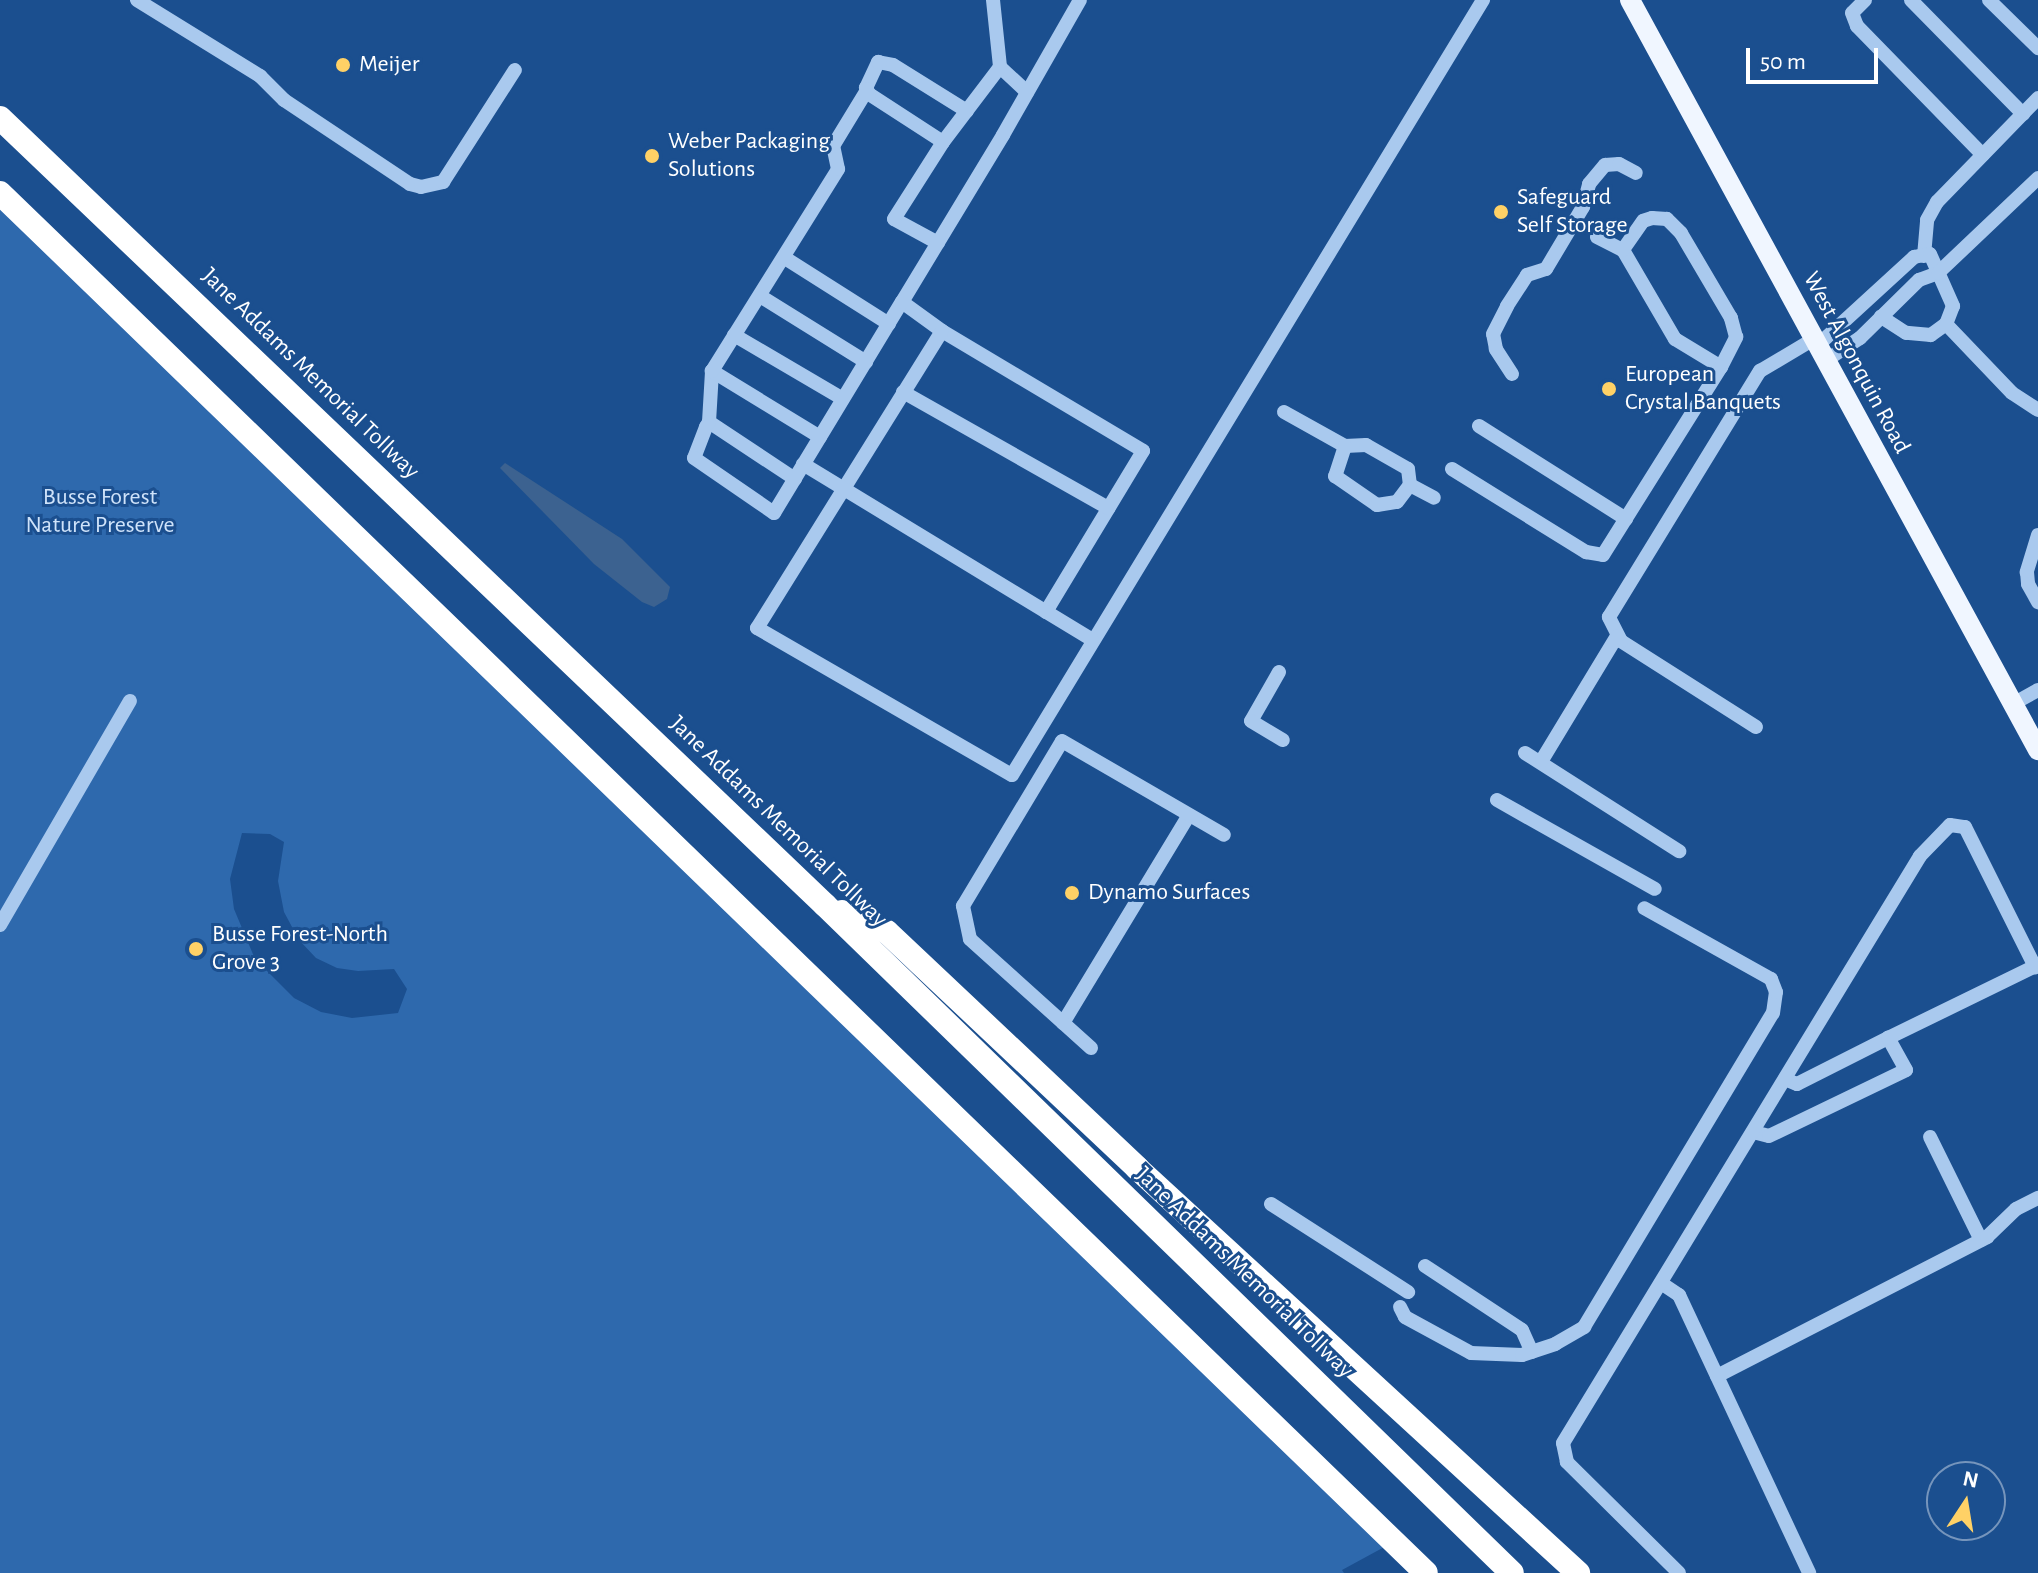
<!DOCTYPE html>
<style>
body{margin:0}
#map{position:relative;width:2038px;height:1573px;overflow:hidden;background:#1b4f8f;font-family:"Alegreya Sans",sans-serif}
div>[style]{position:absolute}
.green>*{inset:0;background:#2e69ad}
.water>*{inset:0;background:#3c6290}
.minor>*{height:14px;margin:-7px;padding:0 7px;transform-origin:7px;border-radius:7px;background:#a9c9ee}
.major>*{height:20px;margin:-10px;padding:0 10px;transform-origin:10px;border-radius:10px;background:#f0f6ff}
.highway>*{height:24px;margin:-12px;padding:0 12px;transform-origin:12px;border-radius:12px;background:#fff}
.dots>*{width:22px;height:22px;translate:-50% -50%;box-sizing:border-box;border:4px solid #1b4f8f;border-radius:50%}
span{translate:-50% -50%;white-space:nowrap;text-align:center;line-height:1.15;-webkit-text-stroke:6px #1b4f8f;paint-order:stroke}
.poi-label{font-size:24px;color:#fff}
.left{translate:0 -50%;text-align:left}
.street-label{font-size:24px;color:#fff}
.park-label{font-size:24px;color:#cfe3fa}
.north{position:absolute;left:1926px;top:1461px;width:80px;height:80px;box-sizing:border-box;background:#1b4f8f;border:2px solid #7695bc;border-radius:50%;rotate:12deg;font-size:22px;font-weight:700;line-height:32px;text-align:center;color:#fff}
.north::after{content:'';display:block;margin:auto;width:28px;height:36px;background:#ffd166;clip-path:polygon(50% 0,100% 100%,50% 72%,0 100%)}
.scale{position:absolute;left:1746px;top:48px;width:132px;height:36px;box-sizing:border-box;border:4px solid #fff;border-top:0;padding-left:10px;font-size:24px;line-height:28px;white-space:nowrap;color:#fff;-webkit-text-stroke:6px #1b4f8f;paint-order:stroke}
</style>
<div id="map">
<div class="green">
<i style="clip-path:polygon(evenodd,0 193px,1388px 1545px,1342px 1570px,1344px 1573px,0 1573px,0 193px,242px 833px,270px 834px,284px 842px,278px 881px,284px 912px,299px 940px,316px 958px,337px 968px,358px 971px,394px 969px,407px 989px,398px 1013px,352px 1018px,321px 1012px,294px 998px,255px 959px,234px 909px,230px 879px,242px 833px)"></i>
</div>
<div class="water">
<i style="clip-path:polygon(505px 463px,622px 539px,670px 587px,667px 599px,654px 607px,642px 602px,594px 564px,500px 468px)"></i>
</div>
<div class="minor">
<i style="left:137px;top:0;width:145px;rotate:31.7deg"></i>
<i style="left:260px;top:76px;width:34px;rotate:45deg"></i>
<i style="left:284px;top:100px;width:151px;rotate:33.7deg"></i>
<i style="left:410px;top:184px;width:11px;rotate:15deg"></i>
<i style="left:421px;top:187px;width:23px;rotate:-13deg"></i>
<i style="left:443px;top:182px;width:133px;rotate:-57.3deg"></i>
<i style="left:993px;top:0;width:67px;rotate:84deg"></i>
<i style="left:1000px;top:67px;width:37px;rotate:43deg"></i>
<i style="left:1865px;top:0;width:18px;rotate:135deg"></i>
<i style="left:1852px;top:13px;width:14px;rotate:69deg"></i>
<i style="left:1857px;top:26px;width:180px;rotate:45.7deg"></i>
<i style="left:1911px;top:0;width:160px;rotate:45.5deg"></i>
<i style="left:1989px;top:0;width:69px;rotate:44.4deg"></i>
<i style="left:943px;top:142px;width:88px;rotate:-147deg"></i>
<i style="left:869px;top:94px;width:7px;rotate:-117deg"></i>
<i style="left:866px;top:88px;width:29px;rotate:-65deg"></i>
<i style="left:878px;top:62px;width:15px;rotate:11deg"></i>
<i style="left:893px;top:65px;width:87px;rotate:31.9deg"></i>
<i style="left:1597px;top:237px;width:29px;rotate:27deg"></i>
<i style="left:1623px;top:250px;width:103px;rotate:59.7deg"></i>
<i style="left:1675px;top:339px;width:54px;rotate:31.3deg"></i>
<i style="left:1721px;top:367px;width:34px;rotate:-63deg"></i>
<i style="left:1736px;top:337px;width:20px;rotate:-105deg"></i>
<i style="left:1731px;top:318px;width:99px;rotate:-120.5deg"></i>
<i style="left:1681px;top:233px;width:20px;rotate:-135deg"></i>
<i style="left:1667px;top:219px;width:15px;rotate:-176deg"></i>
<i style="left:1652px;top:218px;width:9px;rotate:162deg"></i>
<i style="left:1643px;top:221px;width:35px;rotate:125deg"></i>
<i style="left:938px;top:243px;width:50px;rotate:-151.4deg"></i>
<i style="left:894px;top:219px;width:91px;rotate:-57.5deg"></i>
<i style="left:943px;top:142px;width:94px;rotate:-52.8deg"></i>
<i style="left:1924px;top:256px;width:36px;rotate:-85deg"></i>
<i style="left:1927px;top:220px;width:21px;rotate:-61deg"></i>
<i style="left:1937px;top:202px;width:145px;rotate:-45.8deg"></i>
<i style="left:785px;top:258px;width:123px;rotate:32.4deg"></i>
<i style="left:760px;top:296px;width:125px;rotate:31.9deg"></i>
<i style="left:902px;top:302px;width:49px;rotate:35.9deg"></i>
<i style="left:942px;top:331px;width:234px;rotate:30.8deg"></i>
<i style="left:1143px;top:451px;width:188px;rotate:121.1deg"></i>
<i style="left:1946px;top:324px;width:95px;rotate:46.3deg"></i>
<i style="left:2012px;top:393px;width:31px;rotate:33deg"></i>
<i style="left:942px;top:331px;width:350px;rotate:121.9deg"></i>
<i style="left:757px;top:628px;width:294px;rotate:30deg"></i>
<i style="left:1012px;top:775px;width:907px;rotate:-58.71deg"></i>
<i style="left:734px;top:335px;width:126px;rotate:30.4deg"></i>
<i style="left:1817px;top:346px;width:132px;rotate:-42.5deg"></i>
<i style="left:1914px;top:257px;width:16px;rotate:-11deg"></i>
<i style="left:1930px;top:254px;width:57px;rotate:66.1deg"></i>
<i style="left:1953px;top:306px;width:19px;rotate:111deg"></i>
<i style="left:1946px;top:324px;width:19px;rotate:144deg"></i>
<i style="left:1931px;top:335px;width:25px;rotate:-175deg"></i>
<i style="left:1906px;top:333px;width:30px;rotate:-147deg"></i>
<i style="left:1825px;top:361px;width:42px;rotate:-33.3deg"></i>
<i style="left:1860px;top:338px;width:83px;rotate:-44.5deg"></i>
<i style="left:1919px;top:280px;width:20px;rotate:-20deg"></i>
<i style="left:1938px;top:273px;width:138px;rotate:-43.5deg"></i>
<i style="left:1512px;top:374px;width:30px;rotate:-123deg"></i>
<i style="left:1496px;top:349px;width:15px;rotate:-101deg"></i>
<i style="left:1493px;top:334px;width:31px;rotate:-63deg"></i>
<i style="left:1507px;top:306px;width:37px;rotate:-57deg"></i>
<i style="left:1527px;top:275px;width:20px;rotate:-18deg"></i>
<i style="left:1546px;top:269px;width:72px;rotate:-59.2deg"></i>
<i style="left:1583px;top:207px;width:24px;rotate:-75deg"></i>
<i style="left:1589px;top:184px;width:25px;rotate:-50deg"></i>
<i style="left:1605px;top:165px;width:14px;rotate:-4deg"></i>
<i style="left:1619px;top:164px;width:19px;rotate:28deg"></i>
<i style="left:903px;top:392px;width:236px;rotate:29.5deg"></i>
<i style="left:1284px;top:412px;width:70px;rotate:29.1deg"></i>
<i style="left:1345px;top:446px;width:21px;rotate:-3deg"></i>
<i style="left:1366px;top:445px;width:48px;rotate:29.7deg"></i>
<i style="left:1408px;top:469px;width:16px;rotate:83deg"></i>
<i style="left:1410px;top:485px;width:27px;rotate:28deg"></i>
<i style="left:709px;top:422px;width:51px;rotate:-86.6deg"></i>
<i style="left:1479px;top:426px;width:174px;rotate:32.3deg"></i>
<i style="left:820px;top:437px;width:127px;rotate:-148.6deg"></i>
<i style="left:712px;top:371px;width:238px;rotate:-58deg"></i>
<i style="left:838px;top:169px;width:24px;rotate:-102deg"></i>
<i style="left:833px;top:146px;width:66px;rotate:-58.7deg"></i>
<i style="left:1345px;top:446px;width:32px;rotate:108deg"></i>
<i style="left:1335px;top:476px;width:51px;rotate:34.6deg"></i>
<i style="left:1377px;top:505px;width:20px;rotate:-9deg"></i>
<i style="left:1397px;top:502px;width:21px;rotate:-53deg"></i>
<i style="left:803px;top:464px;width:338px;rotate:31.3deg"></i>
<i style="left:1452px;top:469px;width:158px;rotate:31.8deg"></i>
<i style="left:1586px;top:552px;width:17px;rotate:10deg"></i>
<i style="left:1603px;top:555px;width:222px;rotate:-57.9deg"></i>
<i style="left:795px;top:479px;width:103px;rotate:-146.5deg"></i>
<i style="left:709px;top:422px;width:6px;rotate:121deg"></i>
<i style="left:706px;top:427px;width:33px;rotate:111deg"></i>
<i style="left:694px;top:458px;width:97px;rotate:34.5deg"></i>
<i style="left:774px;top:513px;width:247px;rotate:-58.8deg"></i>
<i style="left:902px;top:302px;width:195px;rotate:-58.8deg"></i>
<i style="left:1003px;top:135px;width:155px;rotate:-60.3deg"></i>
<i style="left:2038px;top:535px;width:39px;rotate:107deg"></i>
<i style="left:2027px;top:572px;width:12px;rotate:85deg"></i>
<i style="left:2028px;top:584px;width:21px;rotate:61deg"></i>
<i style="left:1279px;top:672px;width:56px;rotate:119.7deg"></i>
<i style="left:1251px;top:721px;width:37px;rotate:31deg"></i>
<i style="left:2011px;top:705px;width:31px;rotate:-29deg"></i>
<i style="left:1756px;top:727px;width:160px;rotate:-147.5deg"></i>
<i style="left:1621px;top:641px;width:27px;rotate:-117deg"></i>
<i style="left:1609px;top:617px;width:289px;rotate:-58.5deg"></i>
<i style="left:1760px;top:371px;width:63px;rotate:-30.7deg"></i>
<i style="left:1525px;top:753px;width:183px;rotate:32.5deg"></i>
<i style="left:1542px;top:760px;width:145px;rotate:-58.8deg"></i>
<i style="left:1497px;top:800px;width:181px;rotate:29.4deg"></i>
<i style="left:0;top:925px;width:259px;rotate:-59.9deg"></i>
<i style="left:1063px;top:1023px;width:243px;rotate:-58.8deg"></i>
<i style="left:1091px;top:1048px;width:163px;rotate:-138deg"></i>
<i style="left:970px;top:939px;width:34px;rotate:-102deg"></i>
<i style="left:963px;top:906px;width:192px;rotate:-59deg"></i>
<i style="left:1062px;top:741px;width:187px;rotate:30.1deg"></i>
<i style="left:1785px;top:1079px;width:13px;rotate:23deg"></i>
<i style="left:1797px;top:1084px;width:102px;rotate:-26.8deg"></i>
<i style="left:1753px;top:1132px;width:16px;rotate:14deg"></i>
<i style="left:1769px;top:1136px;width:152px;rotate:-25.7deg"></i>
<i style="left:1906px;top:1070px;width:37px;rotate:-119deg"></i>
<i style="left:1888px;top:1038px;width:167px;rotate:-26deg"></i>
<i style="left:1930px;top:1137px;width:115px;rotate:63.7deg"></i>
<i style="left:1271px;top:1204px;width:163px;rotate:32.7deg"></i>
<i style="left:1425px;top:1266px;width:116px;rotate:33.4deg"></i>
<i style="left:1522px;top:1330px;width:24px;rotate:66deg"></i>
<i style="left:1661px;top:1283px;width:22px;rotate:34deg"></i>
<i style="left:1679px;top:1295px;width:307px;rotate:64.9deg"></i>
<i style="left:1400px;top:1307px;width:11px;rotate:63deg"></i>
<i style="left:1405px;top:1317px;width:75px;rotate:28.6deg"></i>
<i style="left:1471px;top:1353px;width:51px;rotate:2.2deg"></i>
<i style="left:1522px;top:1355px;width:35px;rotate:-18deg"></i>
<i style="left:1555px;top:1344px;width:34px;rotate:-30deg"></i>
<i style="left:1584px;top:1327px;width:366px;rotate:-59deg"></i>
<i style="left:1773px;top:1013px;width:21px;rotate:-82deg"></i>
<i style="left:1776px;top:992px;width:14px;rotate:-111deg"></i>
<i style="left:1771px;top:979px;width:145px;rotate:-150.8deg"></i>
<i style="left:1717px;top:1376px;width:304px;rotate:-27.2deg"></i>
<i style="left:1987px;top:1237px;width:40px;rotate:-44deg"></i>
<i style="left:2016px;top:1209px;width:25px;rotate:-27deg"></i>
<i style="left:1679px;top:1573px;width:158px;rotate:-135.3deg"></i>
<i style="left:1567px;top:1462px;width:19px;rotate:-102deg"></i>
<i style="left:1563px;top:1443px;width:687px;rotate:-58.69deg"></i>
<i style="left:1920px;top:856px;width:43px;rotate:-45.9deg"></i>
<i style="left:1950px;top:825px;width:15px;rotate:8deg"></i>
<i style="left:1965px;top:827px;width:157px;rotate:63.4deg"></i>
</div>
<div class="major">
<i style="left:1630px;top:0;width:854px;rotate:61.45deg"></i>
</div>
<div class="highway">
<i style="left:0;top:118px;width:1140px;rotate:43.65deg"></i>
<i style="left:825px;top:905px;width:958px;rotate:44.2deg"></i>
<i style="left:0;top:193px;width:1984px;rotate:44.06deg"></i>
<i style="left:842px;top:912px;width:49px;rotate:24deg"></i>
<i style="left:887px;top:932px;width:344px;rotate:43.3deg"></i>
<i style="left:1137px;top:1168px;width:599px;rotate:42.56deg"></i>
</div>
<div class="dots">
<i style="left:343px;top:65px;background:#ffd166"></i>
<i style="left:652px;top:156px;background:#ffd166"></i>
<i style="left:1501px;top:212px;background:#ffd166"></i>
<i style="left:1609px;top:389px;background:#ffd166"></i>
<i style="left:1072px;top:893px;background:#ffd166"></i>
<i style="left:196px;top:949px;background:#ffd166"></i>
</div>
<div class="poi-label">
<span class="left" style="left:359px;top:65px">Meijer</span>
<span class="left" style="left:668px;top:156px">Weber Packaging<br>Solutions</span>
<span class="left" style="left:1517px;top:212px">Safeguard<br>Self Storage</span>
<span class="left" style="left:1625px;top:389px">European<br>Crystal Banquets</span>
<span class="left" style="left:1088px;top:893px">Dynamo Surfaces</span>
<span class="left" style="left:212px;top:949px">Busse Forest-North<br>Grove 3</span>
</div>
<div class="street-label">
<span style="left:1856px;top:363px;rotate:62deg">West Algonquin Road</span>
<span style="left:310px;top:374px;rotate:44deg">Jane Addams Memorial Tollway</span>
<span style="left:778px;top:822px;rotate:44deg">Jane Addams Memorial Tollway</span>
<span style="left:1244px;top:1273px;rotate:44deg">Jane Addams Memorial Tollway</span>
</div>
<div class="park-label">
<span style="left:100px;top:512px">Busse Forest<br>Nature Preserve</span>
</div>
<div class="north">N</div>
<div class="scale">50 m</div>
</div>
